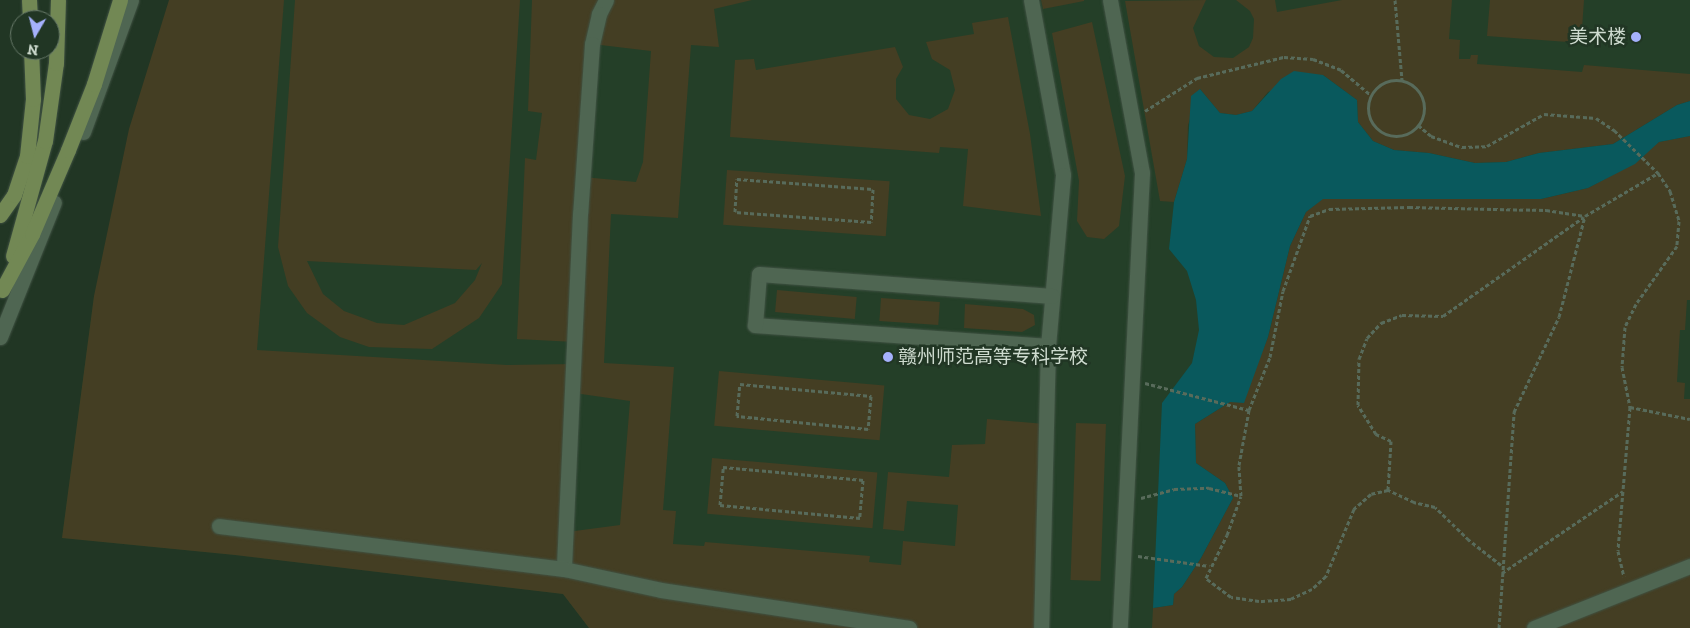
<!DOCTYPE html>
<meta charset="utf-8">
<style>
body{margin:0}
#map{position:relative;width:1690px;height:628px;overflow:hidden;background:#213624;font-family:"Zilla Slab","Noto Sans SC",serif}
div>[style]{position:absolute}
.built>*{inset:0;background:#243f28}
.green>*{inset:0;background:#443e23;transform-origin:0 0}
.water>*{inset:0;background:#09595d}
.path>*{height:3px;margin-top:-1.5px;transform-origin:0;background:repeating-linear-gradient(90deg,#586b5b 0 4px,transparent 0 6.5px)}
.path>.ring{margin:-1.5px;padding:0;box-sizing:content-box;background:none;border:3px solid #586b5b;border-radius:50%}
.roads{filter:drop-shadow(0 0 1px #405243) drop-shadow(0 0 1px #405243)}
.minor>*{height:15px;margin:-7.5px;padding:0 7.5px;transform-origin:7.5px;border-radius:7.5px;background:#4f6652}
.major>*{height:15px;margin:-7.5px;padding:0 7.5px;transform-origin:7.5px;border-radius:7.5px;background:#728854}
.dots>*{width:14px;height:14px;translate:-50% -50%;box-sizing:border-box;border:2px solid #213624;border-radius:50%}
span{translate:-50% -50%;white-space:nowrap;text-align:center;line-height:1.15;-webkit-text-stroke:5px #213624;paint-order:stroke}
.poi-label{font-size:19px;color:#cedbcf}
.right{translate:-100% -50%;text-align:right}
.left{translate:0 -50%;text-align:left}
.north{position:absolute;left:10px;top:10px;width:50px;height:50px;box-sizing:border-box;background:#213624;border:1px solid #667868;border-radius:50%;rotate:188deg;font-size:14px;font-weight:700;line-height:20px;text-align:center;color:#cedbcf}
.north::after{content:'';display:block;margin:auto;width:18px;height:22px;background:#a5b1fc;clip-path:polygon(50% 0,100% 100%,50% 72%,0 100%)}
</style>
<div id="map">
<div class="built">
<i style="clip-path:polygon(271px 0,1690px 0,1690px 628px,589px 628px,563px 594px,235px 555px,62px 538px,94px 296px)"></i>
</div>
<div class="green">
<i style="clip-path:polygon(evenodd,169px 0,284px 0,257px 350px,507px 365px,574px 364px,575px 342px,517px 339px,525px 158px,536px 160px,542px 113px,528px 111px,532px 0,752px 0,714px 9px,719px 47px,691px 45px,678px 218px,611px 214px,604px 363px,674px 367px,663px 510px,676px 511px,673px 544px,704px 546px,705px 542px,870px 556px,869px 562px,901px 565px,903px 541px,955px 546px,958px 505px,907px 501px,904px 531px,883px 529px,888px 472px,949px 477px,952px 445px,985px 444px,987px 419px,1045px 424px,1041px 628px,589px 628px,563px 594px,235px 555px,62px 538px,94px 296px,108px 229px,129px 129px,169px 0,592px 44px,651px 51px,643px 162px,636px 182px,583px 177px,592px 44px,169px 0,574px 393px,630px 401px,620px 525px,567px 532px,574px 393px)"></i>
<i style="clip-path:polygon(evenodd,295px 0,520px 0,502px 284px,479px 318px,432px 349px,369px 347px,340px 337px,307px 313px,288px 286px,278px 247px,295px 0,307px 261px,476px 270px,482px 263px,475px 280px,455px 303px,404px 325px,377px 323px,344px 311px,323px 294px,307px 261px)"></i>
<i style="clip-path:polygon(1041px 0,1084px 0,1084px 1px,1043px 9px)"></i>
<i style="clip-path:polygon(1206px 0,1193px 28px,1199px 46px,1214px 57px,1233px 58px,1249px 47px,1253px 38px,1254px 19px,1250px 11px,1236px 0,1275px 0,1277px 12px,1342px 0,1452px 0,1449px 39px,1460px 40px,1459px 59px,1470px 59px,1471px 55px,1478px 55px,1477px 64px,1582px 72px,1584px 65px,1690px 74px,1690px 101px,1677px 105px,1613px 144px,1539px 153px,1506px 162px,1475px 163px,1429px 153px,1394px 150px,1373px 141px,1358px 122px,1357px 100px,1323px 75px,1268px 92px,1252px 111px,1236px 115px,1220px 113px,1200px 89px,1188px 125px,1187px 159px,1174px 202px,1160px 201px,1125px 1px)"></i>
<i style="clip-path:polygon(1490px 0,1584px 0,1581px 43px,1487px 36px)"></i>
<i style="clip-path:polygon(1008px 17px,1030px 134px,1041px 216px,963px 206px,968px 149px,940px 147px,939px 153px,730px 137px,735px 60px,754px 59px,756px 70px,895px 47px,903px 67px,896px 79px,896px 99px,909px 115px,930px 119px,948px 109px,955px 90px,950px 70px,932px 59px,926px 42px,974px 34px,972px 23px)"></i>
<i style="clip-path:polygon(1092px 22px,1125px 176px,1119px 226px,1104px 239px,1087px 237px,1077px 221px,1079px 181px,1052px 33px)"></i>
<i style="clip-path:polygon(1690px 136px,1690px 300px,1687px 300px,1685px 330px,1680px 330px,1677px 382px,1685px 383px,1684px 399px,1690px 399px,1690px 628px,1152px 628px,1153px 608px,1173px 605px,1174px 594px,1182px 587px,1201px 558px,1233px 498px,1225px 483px,1196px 463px,1195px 424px,1230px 402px,1257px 365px,1268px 337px,1290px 246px,1306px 212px,1322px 199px,1541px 199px,1588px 188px,1614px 174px,1659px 142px)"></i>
<i style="left:727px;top:170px;width:163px;height:55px;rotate:4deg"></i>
<i style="left:777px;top:290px;width:80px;height:22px;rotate:5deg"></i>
<i style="left:881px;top:298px;width:59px;height:23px;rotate:4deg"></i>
<i style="clip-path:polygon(965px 304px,1023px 309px,1034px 315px,1035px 325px,1022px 332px,964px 328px)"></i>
<i style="left:719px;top:371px;width:166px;height:55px;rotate:5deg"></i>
<i style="left:1076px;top:423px;width:30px;height:157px;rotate:2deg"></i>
<i style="left:712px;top:458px;width:166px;height:56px;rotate:5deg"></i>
</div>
<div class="water">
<i style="clip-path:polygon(1294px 71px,1323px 75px,1357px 100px,1358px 122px,1373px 141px,1394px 150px,1429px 153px,1475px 163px,1506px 162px,1539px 153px,1613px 144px,1677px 105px,1690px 101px,1690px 136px,1659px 142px,1635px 164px,1588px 188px,1541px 199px,1323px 199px,1306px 212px,1290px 246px,1268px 337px,1244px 403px,1230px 402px,1195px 424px,1196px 463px,1225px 483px,1233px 498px,1201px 558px,1182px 587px,1174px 594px,1173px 605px,1153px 608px,1162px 403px,1192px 363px,1199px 330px,1196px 300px,1187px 271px,1169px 249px,1174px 202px,1187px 159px,1191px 96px,1200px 89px,1220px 113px,1236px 115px,1252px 111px,1281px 79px)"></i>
</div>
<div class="path">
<i style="left:1395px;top:0;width:80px;rotate:85deg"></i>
<i class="ring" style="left:1368px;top:80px;width:53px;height:53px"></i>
<i style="left:1145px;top:111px;width:62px;rotate:-32.4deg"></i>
<i style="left:1197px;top:78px;width:89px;rotate:-13.6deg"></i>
<i style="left:1284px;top:57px;width:29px;rotate:4deg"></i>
<i style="left:1313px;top:59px;width:30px;rotate:21deg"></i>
<i style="left:1341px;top:70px;width:39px;rotate:40deg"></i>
<i style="left:1418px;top:125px;width:17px;rotate:40deg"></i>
<i style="left:1431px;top:136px;width:33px;rotate:20deg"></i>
<i style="left:1462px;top:147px;width:25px;rotate:-2deg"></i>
<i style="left:1487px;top:146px;width:65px;rotate:-29.3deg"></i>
<i style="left:1544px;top:114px;width:52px;rotate:4.4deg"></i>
<i style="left:1596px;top:118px;width:22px;rotate:34deg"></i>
<i style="left:1614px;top:130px;width:62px;rotate:44.3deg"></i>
<i style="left:1658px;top:173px;width:22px;rotate:56deg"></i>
<i style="left:1670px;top:191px;width:31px;rotate:73deg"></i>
<i style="left:1679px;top:221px;width:25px;rotate:95deg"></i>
<i style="left:1677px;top:246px;width:71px;rotate:125.3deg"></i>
<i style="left:1636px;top:304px;width:25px;rotate:116deg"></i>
<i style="left:1625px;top:327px;width:40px;rotate:94.3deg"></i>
<i style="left:1622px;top:367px;width:41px;rotate:78.7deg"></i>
<i style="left:1630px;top:407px;width:144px;rotate:94.8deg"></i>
<i style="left:1618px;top:551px;width:26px;rotate:77deg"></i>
<i style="left:737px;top:179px;width:136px;rotate:4.2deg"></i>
<i style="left:873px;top:189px;width:33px;rotate:93deg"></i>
<i style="left:871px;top:222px;width:136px;rotate:-175.8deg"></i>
<i style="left:735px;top:212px;width:33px;rotate:-87deg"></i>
<i style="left:1145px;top:383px;width:107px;rotate:14.6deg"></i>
<i style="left:740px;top:384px;width:132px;rotate:5.2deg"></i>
<i style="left:871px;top:396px;width:33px;rotate:95deg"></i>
<i style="left:868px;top:429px;width:132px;rotate:-174.3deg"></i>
<i style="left:737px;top:416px;width:32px;rotate:-85deg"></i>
<i style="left:1630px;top:407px;width:61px;rotate:11.3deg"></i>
<i style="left:723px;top:467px;width:141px;rotate:5.3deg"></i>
<i style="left:863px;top:480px;width:38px;rotate:95deg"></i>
<i style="left:860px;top:518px;width:141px;rotate:-174.7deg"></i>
<i style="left:720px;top:505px;width:38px;rotate:-85deg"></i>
<i style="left:1388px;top:490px;width:17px;rotate:167deg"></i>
<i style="left:1371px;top:494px;width:23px;rotate:139deg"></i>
<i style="left:1354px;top:509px;width:73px;rotate:112.7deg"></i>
<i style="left:1326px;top:576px;width:19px;rotate:137deg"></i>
<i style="left:1312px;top:589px;width:23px;rotate:155deg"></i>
<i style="left:1291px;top:599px;width:32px;rotate:176deg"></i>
<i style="left:1259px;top:601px;width:28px;rotate:-172deg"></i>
<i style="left:1231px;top:597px;width:31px;rotate:-143deg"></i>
<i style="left:1206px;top:578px;width:48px;rotate:-64deg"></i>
<i style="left:1227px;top:535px;width:41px;rotate:-70.3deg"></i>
<i style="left:1241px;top:496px;width:31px;rotate:-94deg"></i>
<i style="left:1239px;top:465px;width:56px;rotate:-79.7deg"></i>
<i style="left:1249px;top:410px;width:57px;rotate:-68.4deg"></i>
<i style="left:1270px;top:357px;width:67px;rotate:-78.9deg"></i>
<i style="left:1283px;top:291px;width:80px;rotate:-70.2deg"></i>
<i style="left:1310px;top:216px;width:20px;rotate:-20deg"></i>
<i style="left:1329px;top:209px;width:80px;rotate:-1.4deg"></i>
<i style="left:1409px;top:207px;width:137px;rotate:1.3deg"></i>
<i style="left:1546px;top:210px;width:39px;rotate:9deg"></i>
<i style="left:1141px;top:498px;width:34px;rotate:-15deg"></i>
<i style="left:1174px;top:489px;width:35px;rotate:-2deg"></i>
<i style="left:1209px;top:488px;width:33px;rotate:14deg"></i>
<i style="left:1138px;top:556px;width:72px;rotate:8deg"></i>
<i style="left:1501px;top:565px;width:41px;rotate:-142deg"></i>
<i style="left:1469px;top:540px;width:47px;rotate:-135.9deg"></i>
<i style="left:1435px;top:507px;width:22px;rotate:-167deg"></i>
<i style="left:1414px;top:502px;width:29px;rotate:-155deg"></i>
<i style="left:1388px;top:490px;width:49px;rotate:-86.5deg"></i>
<i style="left:1391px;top:441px;width:17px;rotate:-155deg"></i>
<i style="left:1376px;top:434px;width:34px;rotate:-122deg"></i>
<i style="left:1358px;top:405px;width:46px;rotate:-88.8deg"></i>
<i style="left:1359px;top:359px;width:22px;rotate:-69deg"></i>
<i style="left:1367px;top:338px;width:21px;rotate:-47deg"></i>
<i style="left:1381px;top:323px;width:22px;rotate:-21deg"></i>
<i style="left:1402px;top:315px;width:41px;rotate:1.4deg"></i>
<i style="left:1443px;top:316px;width:172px;rotate:-35.1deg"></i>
<i style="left:1502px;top:573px;width:146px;rotate:-34.1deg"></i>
<i style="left:1499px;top:628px;width:217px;rotate:-86deg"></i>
<i style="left:1514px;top:412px;width:105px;rotate:-64.7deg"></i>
<i style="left:1559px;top:317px;width:104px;rotate:-75.6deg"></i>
<i style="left:1585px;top:216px;width:85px;rotate:-30.5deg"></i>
</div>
<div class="roads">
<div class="minor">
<i style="left:606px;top:0;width:16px;rotate:117deg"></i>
<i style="left:599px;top:14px;width:31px;rotate:103deg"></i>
<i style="left:592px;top:44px;width:170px;rotate:94deg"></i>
<i style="left:580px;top:214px;width:355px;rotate:92.6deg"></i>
<i style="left:564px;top:569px;width:99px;rotate:12.2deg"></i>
<i style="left:661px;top:590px;width:251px;rotate:8.7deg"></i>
<i style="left:1031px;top:0;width:178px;rotate:79.6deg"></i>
<i style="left:1063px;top:175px;width:172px;rotate:95deg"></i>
<i style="left:1048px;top:346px;width:282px;rotate:91.4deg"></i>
<i style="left:1110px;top:0;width:176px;rotate:79.5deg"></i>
<i style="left:1142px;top:173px;width:456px;rotate:92.8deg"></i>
<i style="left:83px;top:132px;width:140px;rotate:-70deg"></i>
<i style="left:0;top:337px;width:145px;rotate:-68.2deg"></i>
<i style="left:1048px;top:346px;width:294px;rotate:-175.9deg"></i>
<i style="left:755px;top:325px;width:51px;rotate:-85.5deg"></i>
<i style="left:759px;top:274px;width:294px;rotate:4.3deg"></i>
<i style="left:219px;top:526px;width:348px;rotate:7.1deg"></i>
<i style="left:1534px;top:628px;width:168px;rotate:-21.7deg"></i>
</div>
<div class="major">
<i style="left:29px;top:0;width:20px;rotate:87deg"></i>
<i style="left:0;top:215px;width:24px;rotate:-55deg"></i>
<i style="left:14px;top:195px;width:41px;rotate:-71.6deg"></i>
<i style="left:27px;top:156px;width:57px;rotate:-84deg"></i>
<i style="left:33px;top:99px;width:49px;rotate:-92.3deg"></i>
<i style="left:13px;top:256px;width:119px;rotate:-74.5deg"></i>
<i style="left:45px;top:141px;width:79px;rotate:-82deg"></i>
<i style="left:56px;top:63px;width:63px;rotate:-88.2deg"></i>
<i style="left:2px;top:290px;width:64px;rotate:-61.8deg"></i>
<i style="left:32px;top:234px;width:91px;rotate:-66.8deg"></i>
<i style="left:68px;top:150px;width:71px;rotate:-68.5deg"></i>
<i style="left:94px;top:84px;width:88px;rotate:-72.8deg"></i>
</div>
</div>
<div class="dots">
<i style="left:1636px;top:37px;background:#a5b1fc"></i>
<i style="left:888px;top:357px;background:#a5b1fc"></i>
</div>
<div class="poi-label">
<span class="right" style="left:1626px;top:37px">美术楼</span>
<span class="left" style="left:898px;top:357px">赣州师范高等专科学校</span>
</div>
<div class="north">N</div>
</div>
